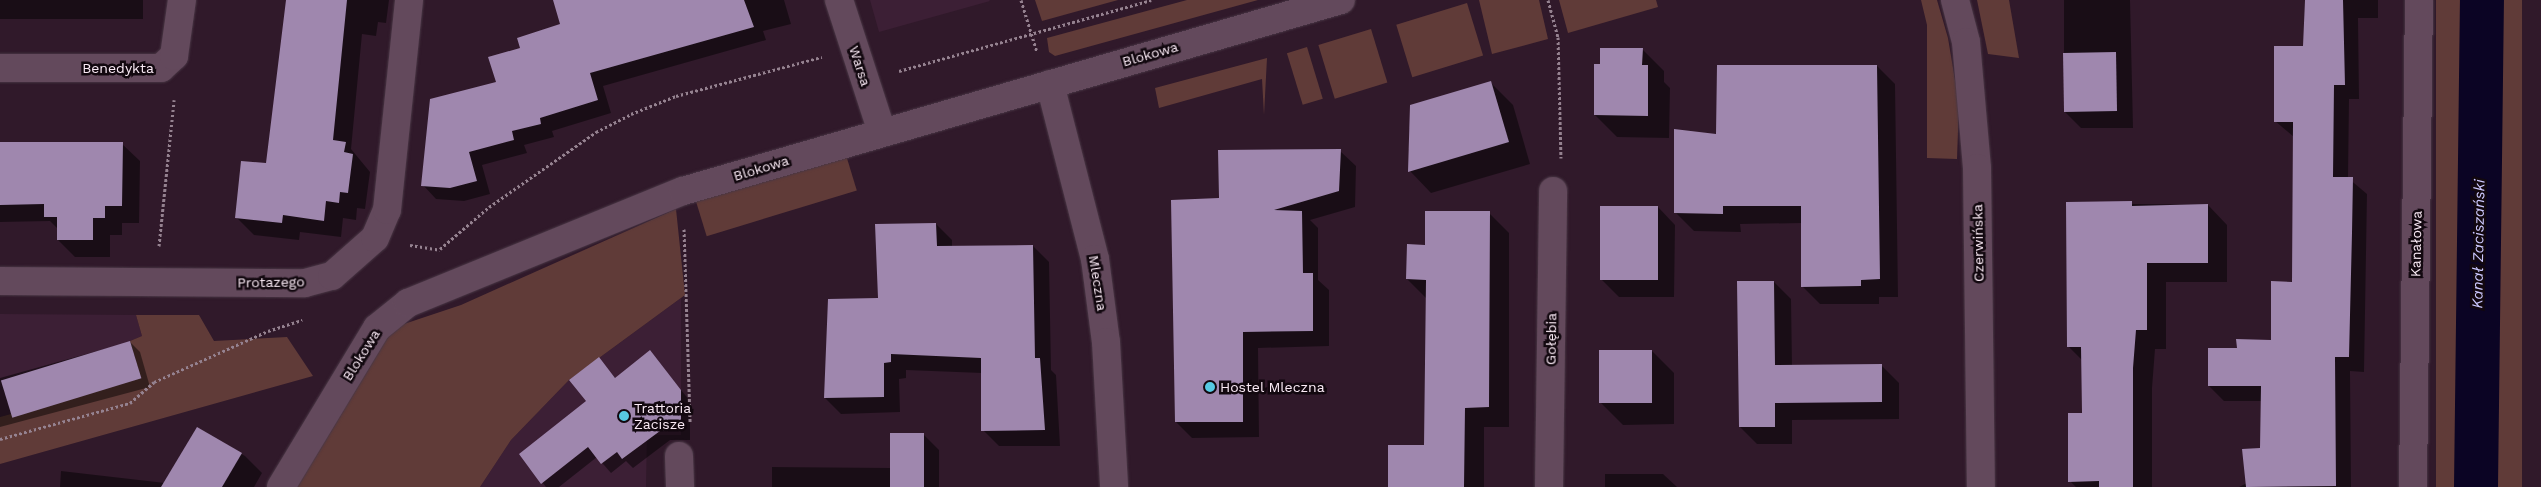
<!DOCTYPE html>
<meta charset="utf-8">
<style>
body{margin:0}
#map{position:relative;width:2541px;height:487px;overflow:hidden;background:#30192a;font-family:"Work Sans",sans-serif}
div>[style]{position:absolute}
.built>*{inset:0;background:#3c1f35}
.green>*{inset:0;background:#603b38;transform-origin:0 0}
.shadow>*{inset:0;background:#0007;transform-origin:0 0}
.canal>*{height:44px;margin:-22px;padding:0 22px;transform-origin:22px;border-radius:22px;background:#0b0424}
.building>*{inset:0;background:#9f87ae;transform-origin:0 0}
.path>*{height:3px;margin-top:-1.5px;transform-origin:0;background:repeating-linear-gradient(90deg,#958290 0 2.5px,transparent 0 5px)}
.roads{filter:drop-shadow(0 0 1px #493745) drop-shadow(0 0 1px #493745)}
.minor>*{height:28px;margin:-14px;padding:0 14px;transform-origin:14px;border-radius:14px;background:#63495c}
.dots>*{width:14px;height:14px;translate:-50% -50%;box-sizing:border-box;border:2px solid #12080f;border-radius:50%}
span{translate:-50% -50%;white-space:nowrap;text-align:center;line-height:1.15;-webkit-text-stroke:5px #12080f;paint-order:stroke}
.street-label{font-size:14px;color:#fbebf6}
.poi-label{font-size:14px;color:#fbebf6}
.left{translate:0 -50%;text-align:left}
.water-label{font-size:15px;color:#ccc8fe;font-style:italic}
</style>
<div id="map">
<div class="built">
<i style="clip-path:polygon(870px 0,989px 0,990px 1px,879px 32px)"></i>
<i style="clip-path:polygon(681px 298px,681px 435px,647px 435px,646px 487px,480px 487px,511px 440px,569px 380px)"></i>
<i style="clip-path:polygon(0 314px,136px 315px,142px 336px,130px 341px,141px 378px,0 417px)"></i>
</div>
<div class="green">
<i style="clip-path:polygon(1035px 0,1118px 0,1042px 21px)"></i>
<i style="clip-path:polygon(1187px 0,1258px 0,1055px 56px,1049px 52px,1047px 38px)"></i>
<i style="clip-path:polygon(1479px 0,1539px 0,1548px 39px,1492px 54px)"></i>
<i style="clip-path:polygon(1559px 0,1656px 0,1658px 7px,1568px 33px)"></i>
<i style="clip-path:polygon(1921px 0,1937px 0,1948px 38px,1959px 104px,1957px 159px,1927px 158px,1927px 25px)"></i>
<i style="clip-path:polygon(1977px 0,2009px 0,2019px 58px,1988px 54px)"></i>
<i style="left:2436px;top:0;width:86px;height:487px"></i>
<i style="left:1467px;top:3px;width:55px;height:74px;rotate:73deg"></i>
<i style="left:1371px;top:29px;width:56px;height:55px;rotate:73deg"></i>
<i style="left:1307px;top:47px;width:54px;height:21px;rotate:73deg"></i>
<i style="clip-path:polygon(1267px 58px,1264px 115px,1262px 79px,1159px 108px,1155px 88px)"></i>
<i style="left:846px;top:155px;width:37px;height:157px;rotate:73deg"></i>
<i style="clip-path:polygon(676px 209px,685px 295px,569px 380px,511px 440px,480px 487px,295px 487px,392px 328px,461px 305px)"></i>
<i style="clip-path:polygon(136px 315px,199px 315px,214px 341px,287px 337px,313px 376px,0 464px,0 417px,141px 378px,130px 341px,142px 336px)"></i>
</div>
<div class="shadow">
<i style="left:0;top:0;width:143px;height:19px"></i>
<i style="clip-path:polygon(287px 0,389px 0,386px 23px,378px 22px,376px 36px,362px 34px,351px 149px,370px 172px,365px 209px,357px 208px,356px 220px,343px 218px,341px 237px,300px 232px,299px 240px,254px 235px,236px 217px,267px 165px)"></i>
<i style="clip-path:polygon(555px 0,784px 0,791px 24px,763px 31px,766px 40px,603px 86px,611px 113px,552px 131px,554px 137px,524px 145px,527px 153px,482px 165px,490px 194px,464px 201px,436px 199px,423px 185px,522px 49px,562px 25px)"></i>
<i style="clip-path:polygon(2064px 0,2130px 0,2133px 128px,2081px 128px,2064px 111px)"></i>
<i style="clip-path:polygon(2305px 0,2378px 0,2378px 18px,2358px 18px,2359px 99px,2349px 99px,2348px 178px,2367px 194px,2364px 372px,2350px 371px,2351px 487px,2239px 487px,2247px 483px,2261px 449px,2262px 401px,2224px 401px,2209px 386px,2238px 349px,2272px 341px,2293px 283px,2294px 137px,2275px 121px,2304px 48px)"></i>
<i style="clip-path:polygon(1642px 49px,1664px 71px,1664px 82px,1670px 88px,1669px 138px,1617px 137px,1595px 115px,1601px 66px)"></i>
<i style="clip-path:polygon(1877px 66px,1895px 84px,1898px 297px,1879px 297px,1879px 304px,1820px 304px,1802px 286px,1802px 223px,1740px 224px,1741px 232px,1694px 231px,1676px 213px,1717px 135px)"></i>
<i style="clip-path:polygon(1491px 83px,1513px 105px,1530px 164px,1431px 193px,1410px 171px)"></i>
<i style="clip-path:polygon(0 143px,122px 144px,140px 161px,139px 223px,122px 223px,122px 235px,110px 235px,110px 257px,75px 257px,58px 240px,58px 229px,50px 221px,0 222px)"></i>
<i style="clip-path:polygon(1340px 151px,1356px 166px,1355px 207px,1310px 220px,1318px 228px,1318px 280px,1329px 290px,1329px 346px,1258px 348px,1259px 437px,1192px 438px,1176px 422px,1220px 200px)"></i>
<i style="clip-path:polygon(2067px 203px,2208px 205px,2227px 225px,2227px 282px,2166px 282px,2166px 349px,2155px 349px,2152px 388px,2152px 487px,2076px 487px,2070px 481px,2083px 414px,2083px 361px,2068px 346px)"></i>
<i style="clip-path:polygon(1658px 207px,1675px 225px,1674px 297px,1619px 297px,1601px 279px)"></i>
<i style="clip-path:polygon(1489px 213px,1509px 233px,1509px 427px,1484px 427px,1484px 487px,1389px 487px,1426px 446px,1427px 299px,1407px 279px,1427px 246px)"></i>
<i style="clip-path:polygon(936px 224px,952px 240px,952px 247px,1033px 246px,1049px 262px,1051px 370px,1056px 375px,1060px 446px,999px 446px,983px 430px,982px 373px,906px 370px,906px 378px,899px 379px,900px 412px,841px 414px,825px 398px,879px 299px)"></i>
<i style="clip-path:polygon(1774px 282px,1791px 299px,1792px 366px,1881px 365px,1899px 383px,1899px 419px,1792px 420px,1792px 444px,1757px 444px,1740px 427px)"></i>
<i style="clip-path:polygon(130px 342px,140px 352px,150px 387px,0 427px,0 378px)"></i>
<i style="clip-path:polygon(1652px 351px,1674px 373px,1674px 424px,1623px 425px,1601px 403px)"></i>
<i style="clip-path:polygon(650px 352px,690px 401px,690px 440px,670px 440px,633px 468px,626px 461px,611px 473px,597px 457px,559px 487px,546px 487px,520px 454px,587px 401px,598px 359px,616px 379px)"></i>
<i style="clip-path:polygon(198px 429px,245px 456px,262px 473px,254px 487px,60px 487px,61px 471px,165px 483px)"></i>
<i style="clip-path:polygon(924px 435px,939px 450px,939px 487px,772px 487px,772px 467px,891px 468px)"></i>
<i style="clip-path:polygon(1605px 474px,1663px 474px,1677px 487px,1605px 487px)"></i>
</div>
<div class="canal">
<i style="left:2476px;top:487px;width:487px;rotate:-89.3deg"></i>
</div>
<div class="building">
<i style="clip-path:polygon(286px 0,347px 0,333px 140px,346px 142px,344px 152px,353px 154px,348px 193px,340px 192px,339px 203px,326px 201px,324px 221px,283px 215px,282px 223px,235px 218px,241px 161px,266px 163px)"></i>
<i style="clip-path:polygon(553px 0,744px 0,754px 27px,590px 73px,598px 100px,540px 118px,541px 124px,512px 131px,514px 140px,469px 152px,477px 181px,450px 188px,421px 186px,430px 99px,496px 82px,488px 57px,520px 48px,517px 38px,560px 24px)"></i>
<i style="clip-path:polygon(2305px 0,2343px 0,2345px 85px,2334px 85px,2333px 177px,2353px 177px,2352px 233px,2349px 357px,2335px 357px,2336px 486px,2246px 487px,2242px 449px,2260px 448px,2261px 386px,2208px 386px,2208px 348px,2237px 348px,2236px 339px,2271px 340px,2271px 281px,2292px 282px,2293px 122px,2274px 122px,2274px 46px,2303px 46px)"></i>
<i style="clip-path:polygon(1600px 48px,1643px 48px,1642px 65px,1648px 65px,1648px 116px,1594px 115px,1594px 64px,1600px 64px)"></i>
<i style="left:2116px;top:52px;width:59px;height:53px;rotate:89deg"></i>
<i style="clip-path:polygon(1717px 65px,1877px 65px,1880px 279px,1861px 280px,1861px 286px,1801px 287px,1801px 206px,1723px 206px,1723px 214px,1674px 213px,1674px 129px,1716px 134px)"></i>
<i style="clip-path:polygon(1491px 81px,1509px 142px,1408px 172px,1410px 105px)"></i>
<i style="clip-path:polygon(0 142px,123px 142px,122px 206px,105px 206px,105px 218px,93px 218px,93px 240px,57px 240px,57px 217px,44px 217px,44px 204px,0 205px)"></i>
<i style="clip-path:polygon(1341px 149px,1339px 191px,1274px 210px,1302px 211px,1303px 273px,1313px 273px,1313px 331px,1243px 332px,1243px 422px,1175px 422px,1171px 200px,1219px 198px,1218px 150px)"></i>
<i style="clip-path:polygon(2132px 201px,2132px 206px,2208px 204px,2208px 263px,2147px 263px,2147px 330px,2136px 330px,2133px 368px,2133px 487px,2099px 487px,2099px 481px,2068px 482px,2068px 413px,2082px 413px,2081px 347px,2067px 347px,2066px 202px)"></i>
<i style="left:1600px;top:206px;width:58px;height:74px"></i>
<i style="clip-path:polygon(1425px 211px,1490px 211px,1489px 407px,1465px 408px,1464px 487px,1388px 487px,1388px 445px,1424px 445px,1426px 280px,1406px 279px,1407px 244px,1425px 245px)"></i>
<i style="clip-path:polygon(936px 223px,937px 246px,1033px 245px,1035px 358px,1040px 358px,1045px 430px,981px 431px,981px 358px,891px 354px,891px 362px,884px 363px,884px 397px,824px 398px,828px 299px,878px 298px,875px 224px)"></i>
<i style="clip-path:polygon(1737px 281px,1774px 281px,1775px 365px,1882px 364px,1882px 402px,1775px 403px,1775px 427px,1739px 427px)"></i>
<i style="left:130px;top:341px;width:39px;height:135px;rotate:73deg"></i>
<i style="clip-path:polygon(650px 350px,681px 390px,681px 431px,660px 431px,622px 459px,617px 452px,601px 464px,588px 447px,541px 484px,519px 454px,586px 401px,569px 380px,599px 357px,615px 378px)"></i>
<i style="left:1599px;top:350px;width:53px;height:53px"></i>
<i style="clip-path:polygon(197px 427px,242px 453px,222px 487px,161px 487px)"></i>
<i style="left:890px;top:433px;width:34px;height:54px"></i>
</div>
<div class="path">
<i style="left:1021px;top:0;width:54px;rotate:72.9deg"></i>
<i style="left:1548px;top:0;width:38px;rotate:75deg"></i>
<i style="left:1558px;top:37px;width:121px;rotate:88.6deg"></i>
<i style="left:899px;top:71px;width:262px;rotate:-15.7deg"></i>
<i style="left:684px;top:229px;width:194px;rotate:88.2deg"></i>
<i style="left:410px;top:245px;width:30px;rotate:9deg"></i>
<i style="left:159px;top:246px;width:147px;rotate:-84.1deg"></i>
<i style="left:440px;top:249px;width:65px;rotate:-40.6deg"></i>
<i style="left:489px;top:207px;width:131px;rotate:-35deg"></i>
<i style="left:596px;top:132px;width:39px;rotate:-27deg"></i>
<i style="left:631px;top:114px;width:48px;rotate:-21.8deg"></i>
<i style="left:676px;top:96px;width:151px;rotate:-15deg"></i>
<i style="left:0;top:439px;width:135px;rotate:-15.5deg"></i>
<i style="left:130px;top:403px;width:32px;rotate:-41deg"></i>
<i style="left:154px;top:382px;width:125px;rotate:-24.1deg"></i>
<i style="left:268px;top:331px;width:36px;rotate:-18deg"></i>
</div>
<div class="roads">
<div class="minor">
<i style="left:839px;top:0;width:139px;rotate:72deg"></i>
<i style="left:1955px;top:0;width:43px;rotate:75.3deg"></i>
<i style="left:1966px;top:42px;width:126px;rotate:85deg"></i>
<i style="left:1977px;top:168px;width:319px;rotate:89.3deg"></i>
<i style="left:0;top:68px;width:161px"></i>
<i style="left:161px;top:68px;width:18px;rotate:-43deg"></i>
<i style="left:174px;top:56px;width:57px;rotate:-81.9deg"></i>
<i style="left:1050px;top:84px;width:181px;rotate:75.6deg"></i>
<i style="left:1095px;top:259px;width:84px;rotate:82.5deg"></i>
<i style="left:1106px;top:342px;width:145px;rotate:86.8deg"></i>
<i style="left:0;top:281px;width:305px;rotate:0.4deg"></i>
<i style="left:305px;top:283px;width:28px;rotate:-15deg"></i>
<i style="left:332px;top:276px;width:57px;rotate:-41.5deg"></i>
<i style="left:375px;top:238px;width:30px;rotate:-67deg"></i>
<i style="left:387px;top:210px;width:211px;rotate:-84deg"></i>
<i style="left:679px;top:456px;width:31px;rotate:88deg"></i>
<i style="left:281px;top:487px;width:186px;rotate:-58.9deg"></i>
<i style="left:377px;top:328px;width:40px;rotate:-39deg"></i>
<i style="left:408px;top:303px;width:297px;rotate:-22.2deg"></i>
<i style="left:683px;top:191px;width:685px;rotate:-16.19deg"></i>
<i style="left:1549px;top:487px;width:296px;rotate:-89.2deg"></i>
<i style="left:2413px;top:487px;width:487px;rotate:-89.3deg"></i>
</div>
</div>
<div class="dots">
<i style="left:1210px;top:387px;background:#57c9e2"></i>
<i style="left:624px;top:416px;background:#57c9e2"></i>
</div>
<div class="street-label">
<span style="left:1150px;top:54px;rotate:-16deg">Blokowa</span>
<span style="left:860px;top:66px;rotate:72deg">Warsa</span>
<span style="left:118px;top:68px">Benedykta</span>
<span style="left:761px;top:168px;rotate:-17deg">Blokowa</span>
<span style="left:1978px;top:243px;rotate:-91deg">Czerwińska</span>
<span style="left:2416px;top:244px;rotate:-89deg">Kanałowa</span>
<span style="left:271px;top:282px;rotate:-1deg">Protazego</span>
<span style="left:1098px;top:283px;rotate:81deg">Mleczna</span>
<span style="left:1551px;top:339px;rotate:-89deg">Gołębia</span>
<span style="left:361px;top:355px;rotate:-58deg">Blokowa</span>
</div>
<div class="poi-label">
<span class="left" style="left:1220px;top:387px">Hostel Mleczna</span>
<span class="left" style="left:634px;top:416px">Trattoria<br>Zacisze</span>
</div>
<div class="water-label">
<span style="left:2479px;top:244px;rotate:-89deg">Kanał Zaciszański</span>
</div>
</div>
